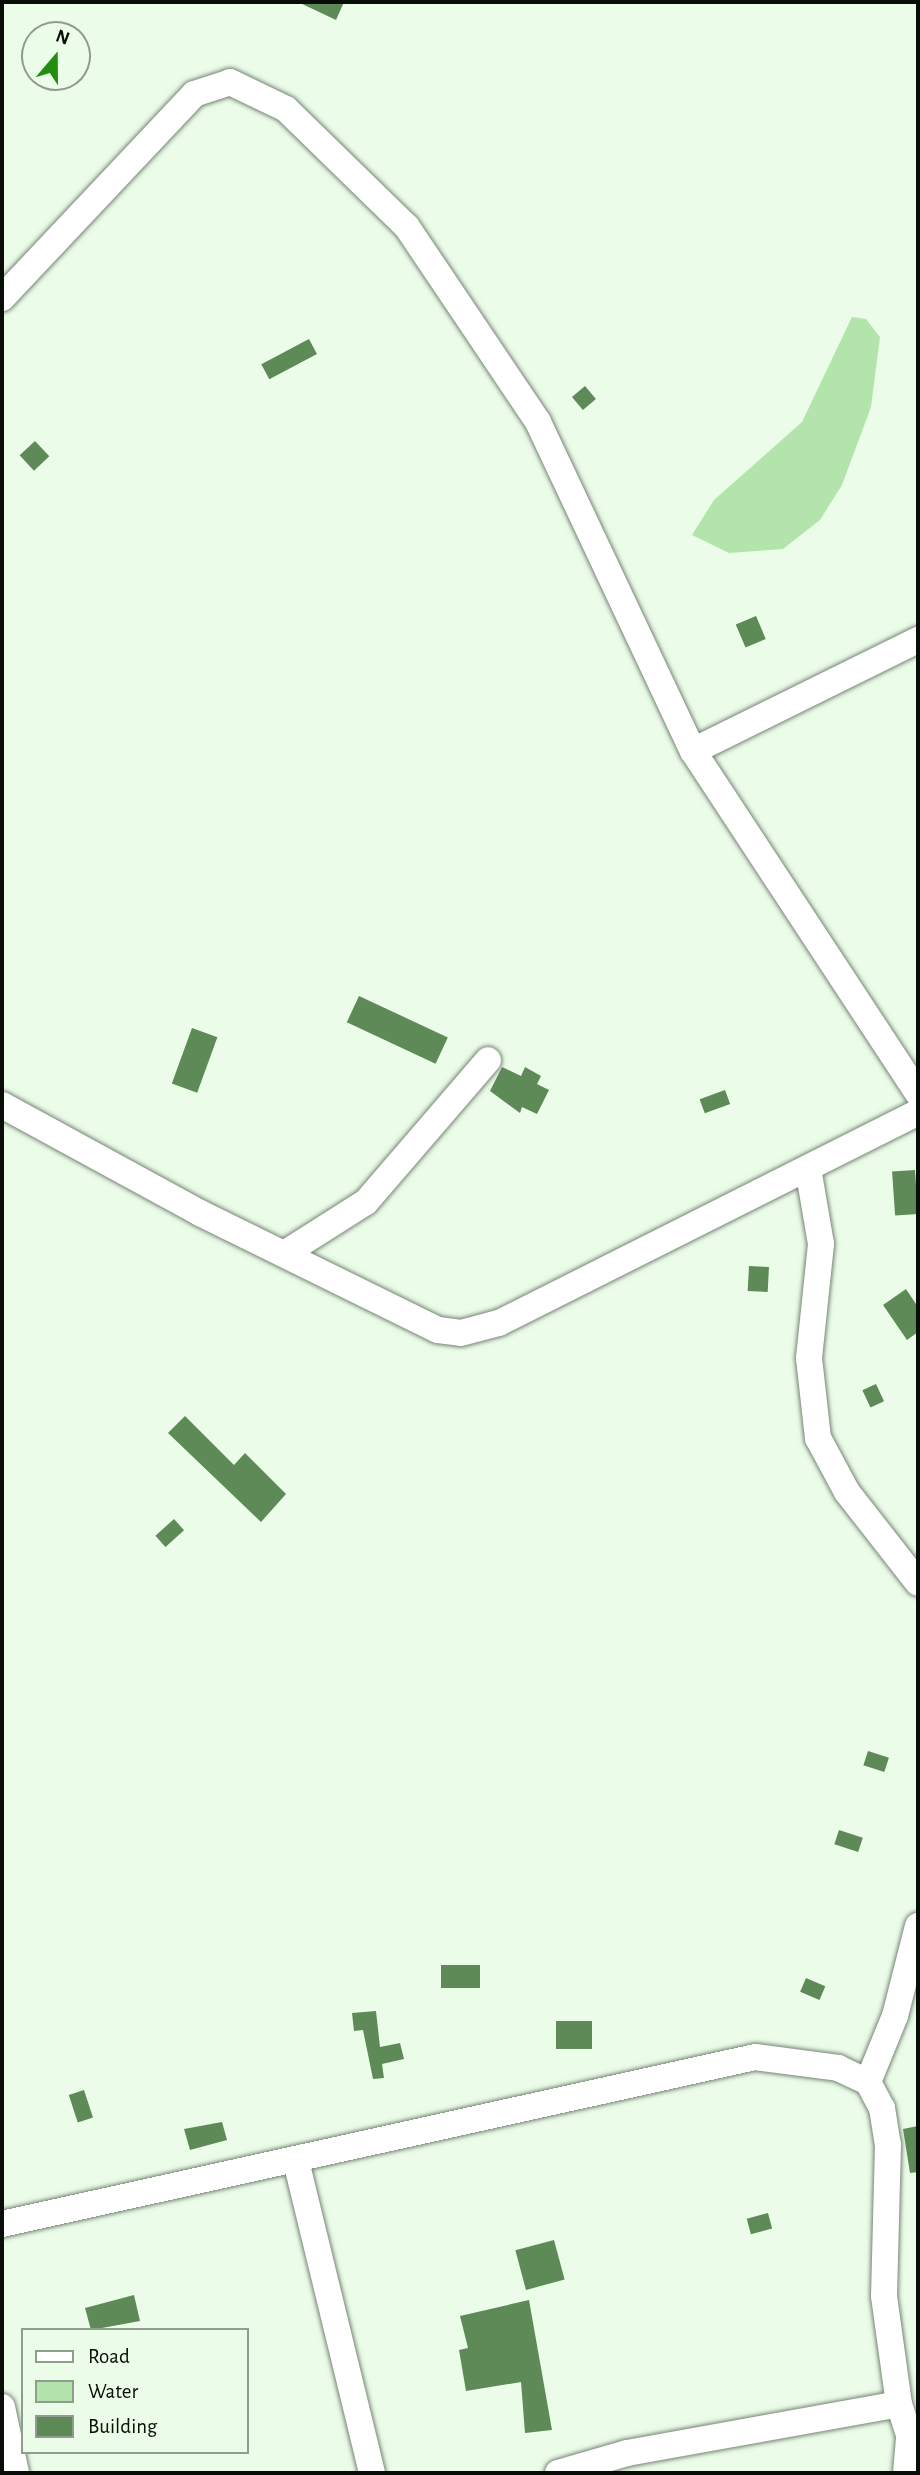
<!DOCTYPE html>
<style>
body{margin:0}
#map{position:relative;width:920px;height:2475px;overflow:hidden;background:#ebfce9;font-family:"Alegreya Sans",sans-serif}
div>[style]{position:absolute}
.water>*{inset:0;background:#b3e4ab}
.building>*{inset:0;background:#5d8a56;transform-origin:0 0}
.roads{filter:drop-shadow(0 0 2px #768574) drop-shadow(0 0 2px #768574)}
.minor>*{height:26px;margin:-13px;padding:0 13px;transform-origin:13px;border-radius:13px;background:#fff}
span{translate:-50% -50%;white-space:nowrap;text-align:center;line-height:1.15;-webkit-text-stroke:6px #ebfce9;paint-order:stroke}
.frame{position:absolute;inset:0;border:4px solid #080d07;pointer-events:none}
.legend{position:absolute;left:21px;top:2328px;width:228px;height:126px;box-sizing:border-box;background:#ebfce9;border:2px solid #909c8f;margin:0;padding:9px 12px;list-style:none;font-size:21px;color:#080d07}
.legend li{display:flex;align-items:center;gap:14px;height:35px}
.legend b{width:35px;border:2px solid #909c8f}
.north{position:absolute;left:21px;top:21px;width:70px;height:70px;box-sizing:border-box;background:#ebfce9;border:2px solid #909c8f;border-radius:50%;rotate:20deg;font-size:19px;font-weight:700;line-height:28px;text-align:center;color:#080d07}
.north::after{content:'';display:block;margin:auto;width:24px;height:32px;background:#228e10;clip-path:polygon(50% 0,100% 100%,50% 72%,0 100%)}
</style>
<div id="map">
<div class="water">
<i style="clip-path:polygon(852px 317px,866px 319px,880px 337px,871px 407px,842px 485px,820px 520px,783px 549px,729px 553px,692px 535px,714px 500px,802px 422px)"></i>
</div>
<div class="building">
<i style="clip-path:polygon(298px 2px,344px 2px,336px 20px)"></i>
<i style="left:309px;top:339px;width:17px;height:54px;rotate:62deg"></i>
<i style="left:585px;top:386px;width:17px;height:17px;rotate:50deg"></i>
<i style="left:35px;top:441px;width:21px;height:21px;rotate:47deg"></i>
<i style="left:756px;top:616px;width:25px;height:22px;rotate:67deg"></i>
<i style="left:359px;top:996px;width:98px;height:29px;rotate:25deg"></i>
<i style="left:192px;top:1028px;width:27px;height:59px;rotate:20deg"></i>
<i style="clip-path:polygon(502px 1067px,521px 1076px,525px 1067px,541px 1076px,537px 1084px,549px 1090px,537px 1114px,522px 1107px,520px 1113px,490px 1091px)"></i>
<i style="left:725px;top:1090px;width:15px;height:27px;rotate:70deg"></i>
<i style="left:915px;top:1170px;width:44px;height:23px;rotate:86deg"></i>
<i style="left:749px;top:1266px;width:20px;height:25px;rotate:3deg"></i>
<i style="clip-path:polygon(906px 1289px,918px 1307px,918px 1332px,907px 1340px,883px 1305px)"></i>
<i style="left:876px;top:1384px;width:19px;height:15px;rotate:65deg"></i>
<i style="clip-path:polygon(185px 1416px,234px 1465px,245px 1453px,286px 1494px,261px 1522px,168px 1433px)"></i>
<i style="left:174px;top:1519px;width:15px;height:25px;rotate:48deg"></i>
<i style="left:868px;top:1751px;width:22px;height:15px;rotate:18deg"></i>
<i style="left:839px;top:1830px;width:25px;height:15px;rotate:18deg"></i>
<i style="left:441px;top:1965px;width:39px;height:23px"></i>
<i style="left:806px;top:1978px;width:21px;height:15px;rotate:23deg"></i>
<i style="clip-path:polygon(376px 2011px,380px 2047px,400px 2043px,404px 2059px,382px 2064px,384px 2078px,373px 2079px,363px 2030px,354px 2031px,352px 2013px)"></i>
<i style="left:556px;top:2021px;width:36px;height:28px"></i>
<i style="left:84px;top:2090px;width:29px;height:16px;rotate:72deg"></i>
<i style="clip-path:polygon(222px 2122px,227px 2140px,190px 2150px,184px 2129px)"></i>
<i style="clip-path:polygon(918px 2126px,918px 2172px,910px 2173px,903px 2129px)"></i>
<i style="left:768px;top:2213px;width:16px;height:22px;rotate:75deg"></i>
<i style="left:554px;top:2240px;width:41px;height:40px;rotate:75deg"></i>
<i style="clip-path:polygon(134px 2295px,140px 2321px,91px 2330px,85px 2308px)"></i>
<i style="clip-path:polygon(529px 2300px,552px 2430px,525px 2433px,521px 2382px,466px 2391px,459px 2350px,468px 2348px,460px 2316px)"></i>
</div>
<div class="roads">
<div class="minor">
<i style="left:2px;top:298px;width:280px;rotate:-46.7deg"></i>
<i style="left:194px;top:94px;width:38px;rotate:-18deg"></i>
<i style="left:230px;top:82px;width:62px;rotate:25.7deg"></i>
<i style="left:286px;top:109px;width:169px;rotate:44.3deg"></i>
<i style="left:407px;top:227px;width:235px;rotate:56.1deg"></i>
<i style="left:538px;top:422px;width:364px;rotate:64.8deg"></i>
<i style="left:693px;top:751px;width:410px;rotate:56.7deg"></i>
<i style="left:693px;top:751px;width:251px;rotate:-26.3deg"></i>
<i style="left:2px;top:1105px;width:226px;rotate:28.6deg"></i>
<i style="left:200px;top:1213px;width:265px;rotate:26.2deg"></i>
<i style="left:438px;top:1330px;width:23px;rotate:7deg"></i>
<i style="left:461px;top:1333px;width:39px;rotate:-15deg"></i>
<i style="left:499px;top:1323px;width:469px;rotate:-26.7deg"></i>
<i style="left:808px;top:1168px;width:77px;rotate:80.3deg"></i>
<i style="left:821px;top:1244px;width:115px;rotate:96deg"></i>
<i style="left:809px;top:1358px;width:81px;rotate:83.6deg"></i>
<i style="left:818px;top:1438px;width:61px;rotate:61.8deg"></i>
<i style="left:847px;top:1492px;width:115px;rotate:52deg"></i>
<i style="left:284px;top:1254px;width:97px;rotate:-32.4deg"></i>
<i style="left:366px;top:1202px;width:187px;rotate:-49.3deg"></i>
<i style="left:868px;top:2082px;width:71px;rotate:-67.8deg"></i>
<i style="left:895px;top:2016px;width:93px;rotate:-75.7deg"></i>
<i style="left:296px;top:2161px;width:321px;rotate:76.3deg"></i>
<i style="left:2px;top:2224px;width:771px;rotate:-12.5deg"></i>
<i style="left:755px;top:2057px;width:84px;rotate:7.5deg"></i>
<i style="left:838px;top:2068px;width:33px;rotate:25deg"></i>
<i style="left:868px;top:2082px;width:30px;rotate:62deg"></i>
<i style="left:882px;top:2108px;width:36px;rotate:81deg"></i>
<i style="left:888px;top:2144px;width:152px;rotate:91.5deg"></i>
<i style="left:884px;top:2296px;width:109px;rotate:82.1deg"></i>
<i style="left:899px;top:2404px;width:33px;rotate:72deg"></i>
<i style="left:909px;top:2435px;width:11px;rotate:34deg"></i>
<i style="left:2px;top:2407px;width:67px;rotate:78deg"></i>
<i style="left:558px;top:2473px;width:72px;rotate:-16.2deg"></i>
<i style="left:627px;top:2453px;width:276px;rotate:-10.2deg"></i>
<i style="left:906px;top:2473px;width:38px;rotate:-85deg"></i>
</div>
</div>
<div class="frame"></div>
<ul class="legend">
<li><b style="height:9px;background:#fff"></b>Road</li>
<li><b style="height:19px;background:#b3e4ab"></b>Water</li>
<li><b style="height:19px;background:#5d8a56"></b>Building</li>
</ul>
<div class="north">N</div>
</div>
